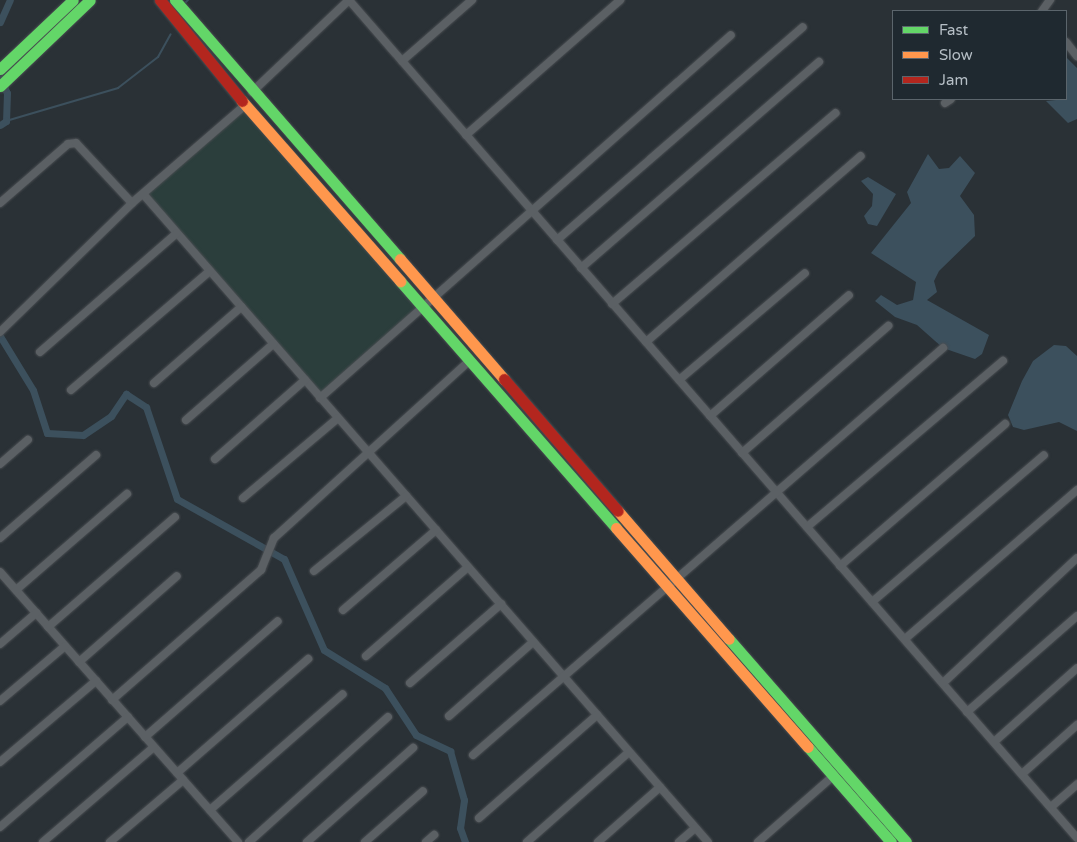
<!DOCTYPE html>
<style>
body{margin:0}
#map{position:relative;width:1077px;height:842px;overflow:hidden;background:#2a3136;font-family:"Varela Round",sans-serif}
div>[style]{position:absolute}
.green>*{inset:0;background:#2b3e3c;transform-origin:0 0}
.water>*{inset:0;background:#3c505d}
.stream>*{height:2px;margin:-1px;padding:0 1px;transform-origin:1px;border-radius:1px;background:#3c505d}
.canal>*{height:7px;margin:-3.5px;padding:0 3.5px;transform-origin:3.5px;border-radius:3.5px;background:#3c505d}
.roads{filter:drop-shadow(0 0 1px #494d51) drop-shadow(0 0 1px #494d51)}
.street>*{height:8px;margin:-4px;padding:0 4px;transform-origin:4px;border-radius:4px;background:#5b6064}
.fast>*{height:11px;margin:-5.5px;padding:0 5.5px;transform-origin:5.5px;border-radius:5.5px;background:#63d668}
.slow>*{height:11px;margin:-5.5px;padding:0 5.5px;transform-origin:5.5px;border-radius:5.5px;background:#ff974d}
.jam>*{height:11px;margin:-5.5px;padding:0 5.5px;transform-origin:5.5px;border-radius:5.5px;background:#b3261e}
span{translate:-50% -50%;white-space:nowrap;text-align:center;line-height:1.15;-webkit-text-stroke:4px #1f2930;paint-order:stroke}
.legend{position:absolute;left:892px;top:10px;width:175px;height:90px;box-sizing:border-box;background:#1f2930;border:1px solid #5b656c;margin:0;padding:6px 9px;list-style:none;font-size:15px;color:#b6bfc6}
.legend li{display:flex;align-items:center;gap:10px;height:25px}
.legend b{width:25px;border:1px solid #5b656c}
</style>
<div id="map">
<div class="green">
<i style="left:245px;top:105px;width:269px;height:135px;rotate:49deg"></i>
</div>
<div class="water">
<i style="clip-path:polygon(1066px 57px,1077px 68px,1077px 119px,1068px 123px,1046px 101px,1066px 99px)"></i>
<i style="clip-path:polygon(928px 154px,939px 169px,949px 168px,960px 156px,975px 173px,960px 196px,974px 215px,975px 236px,939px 271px,934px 281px,937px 292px,927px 300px,989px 335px,982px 354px,975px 359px,943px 348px,917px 325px,895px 317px,875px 301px,881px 295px,897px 305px,913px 300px,916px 282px,871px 253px,911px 203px,907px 192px)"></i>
<i style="clip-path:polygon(868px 177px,896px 194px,877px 226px,868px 224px,864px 216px,872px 206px,873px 194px,861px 181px)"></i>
<i style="clip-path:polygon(1054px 345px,1066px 346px,1077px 356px,1077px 431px,1059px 422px,1024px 430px,1013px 427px,1008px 415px,1022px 381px,1033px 361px)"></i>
</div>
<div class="stream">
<i style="left:186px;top:2px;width:3px;rotate:-45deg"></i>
<i style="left:6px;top:121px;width:117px;rotate:-16.4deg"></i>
<i style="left:118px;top:88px;width:51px;rotate:-37.8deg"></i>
<i style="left:158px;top:57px;width:26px;rotate:-61deg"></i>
</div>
<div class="canal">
<i style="left:0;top:22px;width:24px;rotate:-66deg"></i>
<i style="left:0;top:76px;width:18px;rotate:68deg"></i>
<i style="left:7px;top:93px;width:28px;rotate:92deg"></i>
<i style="left:6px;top:121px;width:7px;rotate:146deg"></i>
<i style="left:0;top:336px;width:63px;rotate:58.6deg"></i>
<i style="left:33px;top:390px;width:45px;rotate:72deg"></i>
<i style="left:47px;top:433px;width:36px;rotate:3deg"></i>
<i style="left:83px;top:435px;width:34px;rotate:-34deg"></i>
<i style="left:111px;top:416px;width:27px;rotate:-56deg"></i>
<i style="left:126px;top:394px;width:24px;rotate:33deg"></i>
<i style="left:146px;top:407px;width:97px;rotate:71.4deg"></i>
<i style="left:177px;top:499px;width:123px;rotate:29.3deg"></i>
<i style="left:284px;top:559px;width:99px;rotate:66.3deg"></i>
<i style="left:324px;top:650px;width:72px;rotate:31.9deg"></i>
<i style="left:385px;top:688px;width:56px;rotate:56.6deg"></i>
<i style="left:416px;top:735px;width:38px;rotate:25deg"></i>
<i style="left:450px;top:751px;width:51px;rotate:74.1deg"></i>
<i style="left:464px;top:800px;width:28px;rotate:98deg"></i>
<i style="left:460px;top:828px;width:15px;rotate:70deg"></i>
</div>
<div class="roads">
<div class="street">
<i style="left:349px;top:0;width:1110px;rotate:49.02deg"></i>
<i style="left:1042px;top:11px;width:14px;rotate:-54deg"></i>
<i style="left:1066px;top:42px;width:18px;rotate:52deg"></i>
<i style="left:402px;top:61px;width:93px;rotate:-41.1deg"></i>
<i style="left:252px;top:92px;width:134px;rotate:-43.5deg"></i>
<i style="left:945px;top:103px;width:7px;rotate:-34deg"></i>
<i style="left:466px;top:135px;width:205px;rotate:-41.2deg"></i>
<i style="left:144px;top:195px;width:858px;rotate:48.92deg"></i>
<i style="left:0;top:203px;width:90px;rotate:-40.9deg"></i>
<i style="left:68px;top:144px;width:8px;rotate:-7deg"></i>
<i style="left:76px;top:143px;width:82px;rotate:47deg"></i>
<i style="left:557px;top:240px;width:325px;rotate:-40.9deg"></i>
<i style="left:581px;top:268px;width:315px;rotate:-40.9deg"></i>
<i style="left:612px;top:304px;width:294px;rotate:-40.5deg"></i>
<i style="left:0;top:332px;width:185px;rotate:-44.3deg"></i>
<i style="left:132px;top:203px;width:150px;rotate:-40.9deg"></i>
<i style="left:646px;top:342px;width:284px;rotate:-40.9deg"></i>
<i style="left:40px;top:352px;width:181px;rotate:-41deg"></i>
<i style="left:679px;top:380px;width:165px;rotate:-40.3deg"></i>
<i style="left:154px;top:383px;width:116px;rotate:-41.1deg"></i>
<i style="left:71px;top:390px;width:183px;rotate:-40.6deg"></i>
<i style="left:320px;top:398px;width:548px;rotate:-41.45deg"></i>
<i style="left:710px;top:416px;width:184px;rotate:-41deg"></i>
<i style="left:186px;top:420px;width:116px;rotate:-41.1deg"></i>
<i style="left:742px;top:453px;width:194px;rotate:-41deg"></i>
<i style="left:215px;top:459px;width:120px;rotate:-41.3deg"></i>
<i style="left:0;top:464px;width:37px;rotate:-41deg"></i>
<i style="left:243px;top:498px;width:124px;rotate:-40.1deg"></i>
<i style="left:807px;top:527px;width:257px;rotate:-40.3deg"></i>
<i style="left:0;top:538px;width:127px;rotate:-40.8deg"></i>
<i style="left:840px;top:566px;width:218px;rotate:-40.7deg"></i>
<i style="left:314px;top:571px;width:119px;rotate:-39.2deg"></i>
<i style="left:0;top:572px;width:360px;rotate:48.6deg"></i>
<i style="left:16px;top:590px;width:147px;rotate:-40.9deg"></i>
<i style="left:872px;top:602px;width:226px;rotate:-40.5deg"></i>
<i style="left:343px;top:610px;width:123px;rotate:-40.7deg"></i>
<i style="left:48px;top:627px;width:168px;rotate:-40.9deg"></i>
<i style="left:905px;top:639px;width:228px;rotate:-40.9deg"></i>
<i style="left:0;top:644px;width:48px;rotate:-40.7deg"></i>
<i style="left:366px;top:656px;width:135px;rotate:-41.1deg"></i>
<i style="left:79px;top:662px;width:130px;rotate:-41.3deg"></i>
<i style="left:410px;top:683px;width:121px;rotate:-41deg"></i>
<i style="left:943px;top:683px;width:183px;rotate:-43deg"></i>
<i style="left:112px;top:700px;width:198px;rotate:-41.1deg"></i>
<i style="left:261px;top:570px;width:35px;rotate:-68deg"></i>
<i style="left:274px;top:538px;width:263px;rotate:-42.2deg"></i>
<i style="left:0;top:701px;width:85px;rotate:-40.2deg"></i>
<i style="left:967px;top:712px;width:146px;rotate:-41.1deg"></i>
<i style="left:449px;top:716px;width:112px;rotate:-41.4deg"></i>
<i style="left:145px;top:737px;width:176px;rotate:-41.1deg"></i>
<i style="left:994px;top:742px;width:111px;rotate:-41.7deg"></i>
<i style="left:473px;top:755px;width:622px;rotate:-40.89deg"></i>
<i style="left:0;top:762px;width:126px;rotate:-40.2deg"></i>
<i style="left:177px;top:773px;width:174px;rotate:-41deg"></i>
<i style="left:1022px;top:774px;width:74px;rotate:-41.7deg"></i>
<i style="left:1051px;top:807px;width:35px;rotate:-41deg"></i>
<i style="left:210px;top:810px;width:176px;rotate:-41.1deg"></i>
<i style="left:479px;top:818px;width:157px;rotate:-41.1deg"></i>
<i style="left:0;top:827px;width:169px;rotate:-40.7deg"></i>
<i style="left:43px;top:842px;width:146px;rotate:-40.6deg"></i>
<i style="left:110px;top:842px;width:96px;rotate:-40.3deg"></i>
<i style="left:249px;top:842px;width:187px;rotate:-42deg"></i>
<i style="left:307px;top:842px;width:142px;rotate:-41.6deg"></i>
<i style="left:365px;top:842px;width:77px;rotate:-41.3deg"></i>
<i style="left:426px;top:842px;width:11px;rotate:-41deg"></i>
<i style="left:527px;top:842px;width:136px;rotate:-41.4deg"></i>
<i style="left:598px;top:842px;width:83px;rotate:-41.6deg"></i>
<i style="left:679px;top:842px;width:21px;rotate:-41deg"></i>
<i style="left:758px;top:842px;width:100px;rotate:-41.3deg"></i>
</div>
<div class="fast">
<i style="left:175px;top:0;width:343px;rotate:49deg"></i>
<i style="left:0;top:69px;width:100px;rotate:-43.4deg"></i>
<i style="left:0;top:86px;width:124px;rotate:-43.7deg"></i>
<i style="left:400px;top:281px;width:328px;rotate:48.8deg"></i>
<i style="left:729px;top:639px;width:269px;rotate:48.9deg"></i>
<i style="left:808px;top:747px;width:126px;rotate:48.9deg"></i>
</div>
<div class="slow">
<i style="left:242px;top:101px;width:240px;rotate:48.7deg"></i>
<i style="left:400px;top:259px;width:159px;rotate:49.1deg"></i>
<i style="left:618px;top:511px;width:169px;rotate:49.1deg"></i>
<i style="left:616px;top:528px;width:291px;rotate:48.8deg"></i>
</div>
<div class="jam">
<i style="left:160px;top:0;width:130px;rotate:50.9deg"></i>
<i style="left:504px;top:379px;width:174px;rotate:49.2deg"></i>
</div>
</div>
<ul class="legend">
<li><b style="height:6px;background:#63d668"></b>Fast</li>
<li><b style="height:6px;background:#ff974d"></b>Slow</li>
<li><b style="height:6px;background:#b3261e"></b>Jam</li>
</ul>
</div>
